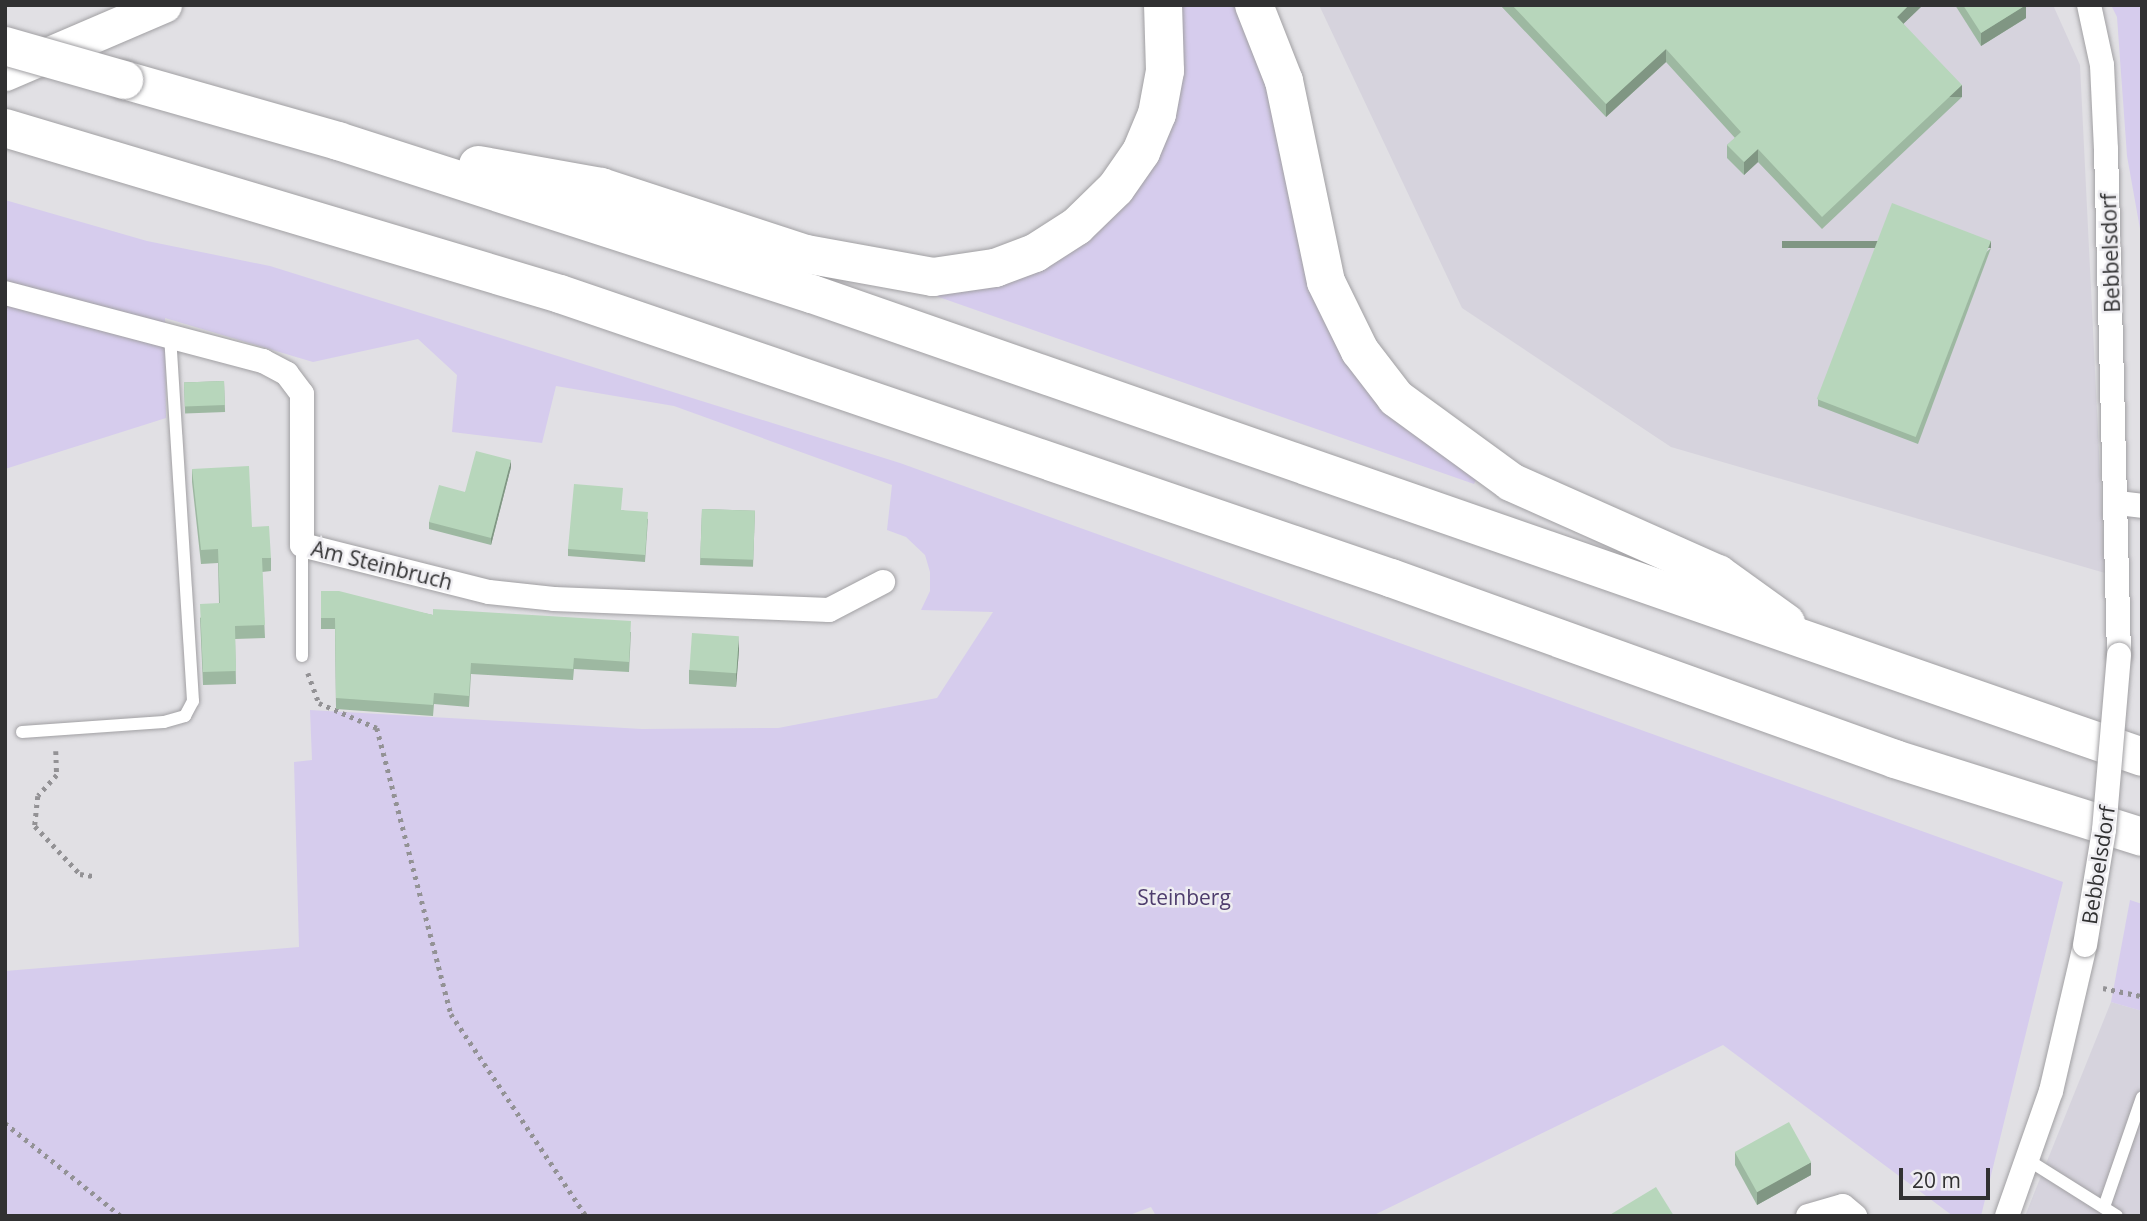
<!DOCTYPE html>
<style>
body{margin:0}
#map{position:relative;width:2147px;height:1221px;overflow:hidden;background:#e1e0e4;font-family:"Open Sans",sans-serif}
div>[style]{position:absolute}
.built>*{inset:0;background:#d6d3dd}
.green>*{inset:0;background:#d6cced}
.path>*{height:4.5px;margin-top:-2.25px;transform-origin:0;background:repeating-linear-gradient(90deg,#939295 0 3.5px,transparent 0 8.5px)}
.roads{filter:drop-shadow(0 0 2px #a1a0a3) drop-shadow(0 0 2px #a1a0a3)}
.lane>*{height:12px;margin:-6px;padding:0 6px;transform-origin:6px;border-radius:6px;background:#fff}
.street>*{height:24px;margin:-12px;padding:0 12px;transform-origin:12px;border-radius:12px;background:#fff}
.secondary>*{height:35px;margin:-17.5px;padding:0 17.5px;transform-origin:17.5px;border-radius:17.5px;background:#fff}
.highway>*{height:38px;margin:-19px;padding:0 19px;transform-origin:19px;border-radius:19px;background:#fff}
.bridges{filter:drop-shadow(0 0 2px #a1a0a3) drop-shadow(0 0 2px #a1a0a3)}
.street-bridge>*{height:24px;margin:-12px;padding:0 12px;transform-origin:12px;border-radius:12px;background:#fff}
.highway-bridge>*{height:38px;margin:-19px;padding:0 19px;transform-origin:19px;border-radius:19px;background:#fff}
.wall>*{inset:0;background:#9db8a1;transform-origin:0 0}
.shaded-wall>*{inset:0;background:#809683;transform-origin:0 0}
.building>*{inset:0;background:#b7d6bb;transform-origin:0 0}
span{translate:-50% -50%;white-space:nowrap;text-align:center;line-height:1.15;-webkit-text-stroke:5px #eeedf1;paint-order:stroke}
.street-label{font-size:21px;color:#313132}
.park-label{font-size:21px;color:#4e3d6d}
.frame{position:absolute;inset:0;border:7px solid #313132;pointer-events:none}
.scale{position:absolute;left:1899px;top:1168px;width:91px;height:32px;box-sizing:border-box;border:4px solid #313132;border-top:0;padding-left:9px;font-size:21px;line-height:24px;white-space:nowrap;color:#313132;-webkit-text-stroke:5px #eeedf1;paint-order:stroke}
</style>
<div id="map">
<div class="built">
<i style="clip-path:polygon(1319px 5px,2053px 5px,2080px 65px,2105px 573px,1671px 447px,1462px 308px)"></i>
<i style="clip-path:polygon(2111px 1002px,2142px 1011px,2142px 1216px,2025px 1216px)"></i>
</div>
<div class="green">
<i style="clip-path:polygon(1172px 5px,1242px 5px,1255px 29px,1317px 285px,1478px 476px,1474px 484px,933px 295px,1121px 197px)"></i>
<i style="clip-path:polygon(2111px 5px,2142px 5px,2142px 240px,2127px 156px,2117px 17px)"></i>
<i style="clip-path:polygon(5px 200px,147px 241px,270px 266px,900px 463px,2063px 882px,1981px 1216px,1953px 1216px,1723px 1045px,1372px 1216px,1156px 1216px,1151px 1207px,1127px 1216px,5px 1216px,5px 971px,299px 947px,294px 762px,312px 760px,310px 710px,642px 729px,778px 728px,937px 698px,993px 612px,921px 610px,930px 591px,930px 572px,925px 555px,906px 537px,887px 530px,892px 485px,674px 406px,556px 386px,542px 443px,452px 432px,457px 375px,418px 339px,313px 362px,165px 318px,166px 418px,5px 469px)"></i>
<i style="clip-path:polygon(2130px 900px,2142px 904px,2142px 1011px,2111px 1002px)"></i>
</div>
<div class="path">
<i style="left:308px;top:673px;width:32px;rotate:70deg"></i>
<i style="left:319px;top:703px;width:63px;rotate:23.3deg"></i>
<i style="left:377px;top:728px;width:295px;rotate:75.5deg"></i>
<i style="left:451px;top:1014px;width:243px;rotate:56.2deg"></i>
<i style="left:56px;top:751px;width:24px;rotate:88deg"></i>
<i style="left:57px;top:775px;width:28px;rotate:132deg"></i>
<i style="left:38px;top:796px;width:30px;rotate:96deg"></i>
<i style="left:35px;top:826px;width:66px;rotate:46.8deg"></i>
<i style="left:80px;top:874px;width:13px;rotate:9deg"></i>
<i style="left:2103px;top:988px;width:40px;rotate:12deg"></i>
<i style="left:5px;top:1123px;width:149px;rotate:38.7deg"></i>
</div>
<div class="roads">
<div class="lane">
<i style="left:302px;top:656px;width:111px;rotate:-90deg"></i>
<i style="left:22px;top:732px;width:142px;rotate:-4deg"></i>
<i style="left:164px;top:722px;width:22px;rotate:-16deg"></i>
<i style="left:185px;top:716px;width:17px;rotate:-62deg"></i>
<i style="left:193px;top:701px;width:365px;rotate:-93.6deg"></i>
<i style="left:2028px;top:1160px;width:105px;rotate:32.2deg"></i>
<i style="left:2104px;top:1207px;width:116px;rotate:-70.9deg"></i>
</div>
<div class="street">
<i style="left:2089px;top:5px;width:61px;rotate:77.8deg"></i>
<i style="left:2102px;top:65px;width:84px;rotate:87.3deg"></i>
<i style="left:2106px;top:149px;width:506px;rotate:88.53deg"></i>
<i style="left:5px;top:293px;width:267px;rotate:14.8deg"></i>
<i style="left:263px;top:361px;width:27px;rotate:28deg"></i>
<i style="left:287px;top:374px;width:25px;rotate:53deg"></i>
<i style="left:302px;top:394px;width:151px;rotate:90deg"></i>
<i style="left:302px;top:545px;width:193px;rotate:14.1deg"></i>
<i style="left:489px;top:592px;width:65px;rotate:6.1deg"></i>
<i style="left:554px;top:599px;width:275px;rotate:2.3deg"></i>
<i style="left:829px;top:610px;width:61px;rotate:-27.4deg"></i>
<i style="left:2119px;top:503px;width:23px;rotate:7deg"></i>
<i style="left:1808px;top:1216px;width:36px;rotate:-16deg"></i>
<i style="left:1843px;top:1206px;width:16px;rotate:40deg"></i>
<i style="left:2007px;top:1216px;width:133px;rotate:-70.6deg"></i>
<i style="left:2051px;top:1091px;width:150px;rotate:-76.9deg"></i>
</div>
<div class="secondary">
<i style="left:5px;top:73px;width:173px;rotate:-23.2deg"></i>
</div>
<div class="highway">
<i style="left:1254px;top:5px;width:82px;rotate:68.5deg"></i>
<i style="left:1284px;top:81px;width:205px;rotate:78.2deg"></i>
<i style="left:1326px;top:282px;width:77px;rotate:63.8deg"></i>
<i style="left:1360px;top:351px;width:59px;rotate:52.5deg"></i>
<i style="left:1396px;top:398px;width:142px;rotate:36.1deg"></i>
<i style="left:1511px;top:482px;width:227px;rotate:24deg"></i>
<i style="left:1718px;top:574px;width:84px;rotate:35.8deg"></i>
<i style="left:124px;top:80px;width:223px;rotate:15.9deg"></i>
<i style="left:338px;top:141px;width:498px;rotate:17.9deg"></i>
<i style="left:812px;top:294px;width:1408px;rotate:19.19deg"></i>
<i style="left:5px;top:128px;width:579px;rotate:16.65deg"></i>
<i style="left:560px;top:294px;width:878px;rotate:18.87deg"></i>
<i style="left:1391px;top:578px;width:536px;rotate:19.75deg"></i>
<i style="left:1895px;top:759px;width:259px;rotate:17.5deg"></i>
<i style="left:478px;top:165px;width:125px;rotate:10.1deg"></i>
<i style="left:601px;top:187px;width:216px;rotate:18.1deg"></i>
<i style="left:806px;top:254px;width:129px;rotate:10.3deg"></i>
<i style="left:933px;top:277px;width:63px;rotate:-8.3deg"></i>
<i style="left:995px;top:268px;width:43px;rotate:-20.6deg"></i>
<i style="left:1035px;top:253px;width:50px;rotate:-32.7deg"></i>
<i style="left:1077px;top:226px;width:54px;rotate:-44.3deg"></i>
<i style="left:1116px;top:188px;width:44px;rotate:-55.2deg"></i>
<i style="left:1141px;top:152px;width:41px;rotate:-67.2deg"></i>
<i style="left:1157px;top:114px;width:44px;rotate:-79.5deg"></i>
<i style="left:1165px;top:71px;width:66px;rotate:-91.7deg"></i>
</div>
</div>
<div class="bridges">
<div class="street-bridge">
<i style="left:2085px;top:945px;width:117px;rotate:-80.6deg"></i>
<i style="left:2104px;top:830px;width:176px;rotate:-85.1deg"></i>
</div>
<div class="highway-bridge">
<i style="left:5px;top:46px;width:124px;rotate:15.9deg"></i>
</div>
</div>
<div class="wall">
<i style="clip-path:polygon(1500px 5px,1923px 5px,1903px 24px,1962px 97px,1822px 229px,1758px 162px,1744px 175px,1727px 158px,1727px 145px,1735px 138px,1666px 62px,1606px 117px)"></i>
<i style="clip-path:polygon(1955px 5px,2026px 5px,2026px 18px,1981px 46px)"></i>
<i style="clip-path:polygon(1991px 248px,1918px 444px,1818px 406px,1818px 399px)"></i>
<i style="left:224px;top:381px;width:31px;height:40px;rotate:88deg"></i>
<i style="clip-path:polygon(511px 467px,491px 545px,429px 529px,429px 522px,465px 492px)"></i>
<i style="clip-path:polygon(192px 469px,252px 527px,271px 558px,271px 571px,262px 572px,265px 638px,235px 639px,236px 684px,203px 685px,200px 618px,219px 603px,218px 563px,201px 564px,192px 482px)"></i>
<i style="left:702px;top:509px;width:53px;height:56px;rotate:2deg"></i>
<i style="clip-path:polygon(622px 510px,648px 519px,645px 562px,568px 556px,568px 549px)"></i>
<i style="clip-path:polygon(321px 591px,433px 615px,631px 632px,629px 672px,574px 669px,573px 680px,471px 674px,469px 707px,434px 704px,433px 716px,336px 709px,335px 629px,321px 629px)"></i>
<i style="clip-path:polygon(739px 650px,736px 687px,689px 684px,689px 670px)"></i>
<i style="clip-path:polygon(1735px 1152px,1811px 1175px,1757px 1205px,1735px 1165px)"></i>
</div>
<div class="shaded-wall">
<i style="clip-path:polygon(1909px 5px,1923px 5px,1897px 30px,1897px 17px)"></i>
<i style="clip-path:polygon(2026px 5px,2026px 18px,1981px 46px,1981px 33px)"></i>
<i style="clip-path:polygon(1666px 49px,1666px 62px,1606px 117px,1606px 104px)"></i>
<i style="left:1962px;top:85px;width:12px;height:192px;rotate:90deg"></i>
<i style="clip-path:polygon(1758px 149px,1758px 162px,1744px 175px,1744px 162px)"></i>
<i style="left:1991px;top:241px;width:7px;height:209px;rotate:90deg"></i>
<i style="clip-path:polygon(511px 460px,511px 467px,491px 545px,491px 538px)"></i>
<i style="clip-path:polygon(739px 636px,739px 650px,736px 687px,736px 673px)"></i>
<i style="clip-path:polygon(1811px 1162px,1811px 1175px,1757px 1205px,1757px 1191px)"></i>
</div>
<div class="building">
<i style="clip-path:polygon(1512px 5px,1909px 5px,1897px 17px,1962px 85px,1822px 217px,1758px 149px,1744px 162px,1727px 145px,1741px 132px,1666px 49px,1606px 104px)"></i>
<i style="clip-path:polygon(1963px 5px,2026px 5px,1981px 33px)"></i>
<i style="left:1892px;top:203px;width:106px;height:210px;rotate:21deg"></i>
<i style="left:224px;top:381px;width:24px;height:40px;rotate:88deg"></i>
<i style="clip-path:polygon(476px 451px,511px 460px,491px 538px,429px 522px,439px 485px,465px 492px)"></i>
<i style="clip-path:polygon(249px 466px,252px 527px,269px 526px,271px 558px,262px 558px,265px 625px,235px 626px,236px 671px,203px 672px,200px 604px,220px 603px,218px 549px,201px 550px,192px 469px)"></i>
<i style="clip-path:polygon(574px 484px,623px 488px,621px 510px,648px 512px,645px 555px,568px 549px)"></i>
<i style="left:702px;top:509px;width:53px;height:49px;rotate:2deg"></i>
<i style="clip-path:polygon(321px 591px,339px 591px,433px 615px,433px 609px,631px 621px,629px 662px,574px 658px,573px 669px,471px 663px,469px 696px,434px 693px,433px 705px,336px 698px,335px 618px,321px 618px)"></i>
<i style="left:692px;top:633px;width:47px;height:37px;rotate:4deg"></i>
<i style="left:1789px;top:1122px;width:46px;height:62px;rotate:61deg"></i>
<i style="clip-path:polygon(1656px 1187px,1674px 1216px,1608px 1216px)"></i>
</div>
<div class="street-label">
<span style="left:2110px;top:253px;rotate:-92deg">Bebbelsdorf</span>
<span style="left:382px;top:565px;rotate:14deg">Am Steinbruch</span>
<span style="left:2098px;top:865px;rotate:-81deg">Bebbelsdorf</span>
</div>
<div class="park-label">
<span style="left:1184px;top:897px">Steinberg</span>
</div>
<div class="frame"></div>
<div class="scale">20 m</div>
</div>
